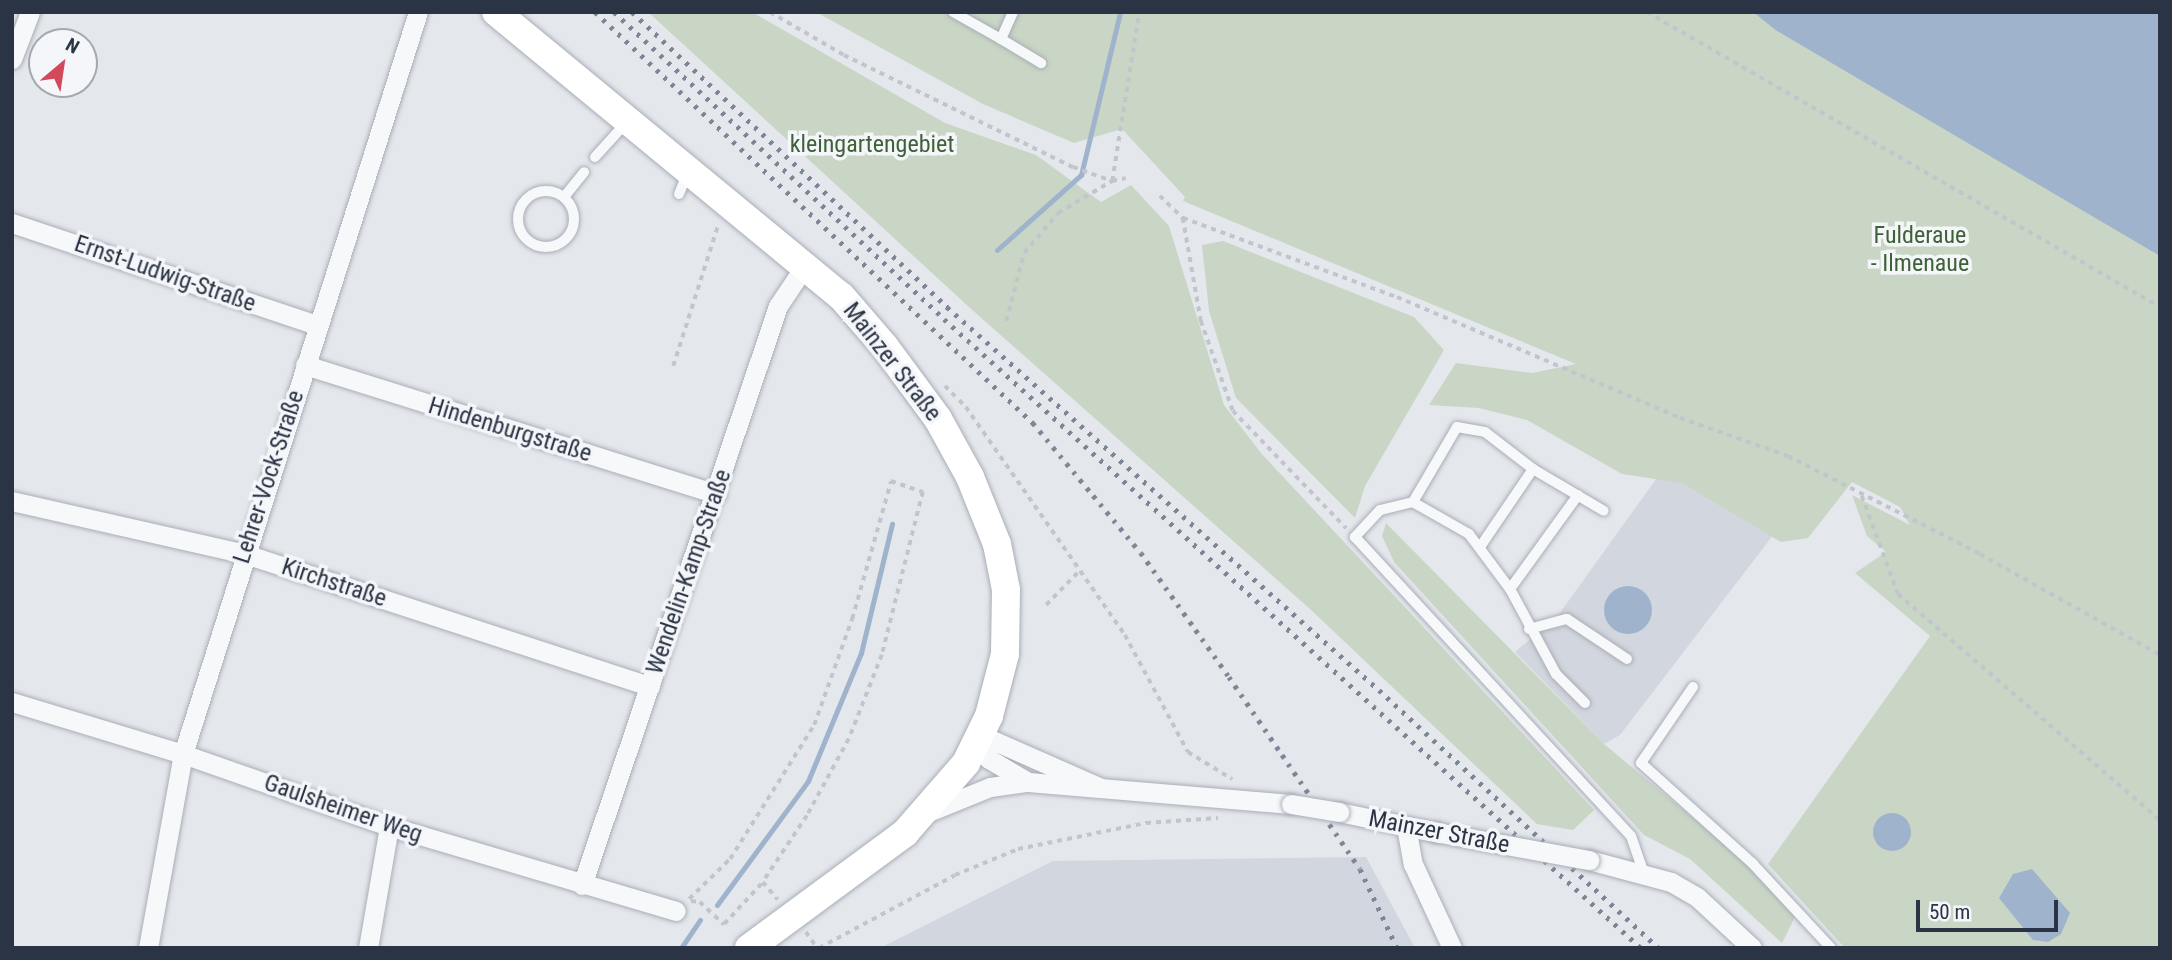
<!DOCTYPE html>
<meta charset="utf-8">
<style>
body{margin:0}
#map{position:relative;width:2172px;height:960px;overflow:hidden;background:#e4e7ec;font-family:"Roboto Condensed",sans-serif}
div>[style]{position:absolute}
.built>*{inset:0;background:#d2d6de}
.green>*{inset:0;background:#c9d6c5}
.water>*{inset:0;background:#9fb4cc}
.round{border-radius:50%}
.stream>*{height:5px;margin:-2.5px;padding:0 2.5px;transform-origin:2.5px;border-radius:2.5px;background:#9fb4cc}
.path>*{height:3.5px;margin-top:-1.75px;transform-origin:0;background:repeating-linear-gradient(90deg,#c2c5cb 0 5px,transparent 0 10px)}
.roads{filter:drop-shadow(0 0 2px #a9aeb7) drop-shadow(0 0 2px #a9aeb7)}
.service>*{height:10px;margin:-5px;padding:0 5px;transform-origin:5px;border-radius:5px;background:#f7f8fa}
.service>.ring{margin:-5px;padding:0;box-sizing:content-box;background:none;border:10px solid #f7f8fa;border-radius:50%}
.minor>*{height:19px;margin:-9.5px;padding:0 9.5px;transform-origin:9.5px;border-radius:9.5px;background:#f7f8fa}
.secondary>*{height:28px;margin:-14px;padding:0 14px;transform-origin:14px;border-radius:14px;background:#fff}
.rail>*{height:5px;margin-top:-2.5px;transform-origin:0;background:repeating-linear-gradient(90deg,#7d8696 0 3.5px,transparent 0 10.5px)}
.bridges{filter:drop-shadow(0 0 2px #a9aeb7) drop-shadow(0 0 2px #a9aeb7)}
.minor-bridge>*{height:19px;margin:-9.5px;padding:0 9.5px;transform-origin:9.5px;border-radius:9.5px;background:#f7f8fa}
span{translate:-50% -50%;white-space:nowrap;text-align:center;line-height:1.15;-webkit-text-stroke:7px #f4f6f9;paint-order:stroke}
.park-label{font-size:24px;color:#3f6138}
.street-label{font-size:24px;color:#2b3445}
.frame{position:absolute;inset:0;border:14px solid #2b3445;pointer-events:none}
.north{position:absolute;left:28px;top:28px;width:70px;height:70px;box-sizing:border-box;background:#f4f6f9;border:2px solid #a4a8b1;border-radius:50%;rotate:29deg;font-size:19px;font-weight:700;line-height:28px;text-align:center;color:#2b3445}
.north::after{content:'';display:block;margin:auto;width:24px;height:32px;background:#d1495b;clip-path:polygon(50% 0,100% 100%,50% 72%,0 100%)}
.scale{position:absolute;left:1916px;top:900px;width:142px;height:32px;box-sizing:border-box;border:4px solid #2b3445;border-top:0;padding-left:9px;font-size:21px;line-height:24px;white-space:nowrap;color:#2b3445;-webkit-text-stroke:5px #f4f6f9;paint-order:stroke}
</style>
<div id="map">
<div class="built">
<i style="clip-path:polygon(1669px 461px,1777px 530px,1620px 735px,1604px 744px,1515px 652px,1557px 617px)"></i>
<i style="clip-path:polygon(1366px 857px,1415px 948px,880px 948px,1053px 861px)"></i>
</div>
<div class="green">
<i style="clip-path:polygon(648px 12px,752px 12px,945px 123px,1036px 155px,1101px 202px,1131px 185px,1169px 226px,1224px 405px,1261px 453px,1594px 810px,1573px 830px,1537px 824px,1310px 609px,969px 307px)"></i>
<i style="clip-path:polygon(816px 12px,2160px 12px,2160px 948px,1845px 948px,1768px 864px,1930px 636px,1855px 573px,1886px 552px,1867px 536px,1852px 495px,1910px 525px,1900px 507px,1852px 482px,1808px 538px,1781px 542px,1682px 483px,1622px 474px,1527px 420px,1479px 408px,1429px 405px,1456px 363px,1532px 373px,1576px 364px,1183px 201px,1185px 197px,1122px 129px,1074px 143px,983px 104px)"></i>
<i style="clip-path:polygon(1223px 241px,1414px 317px,1444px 350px,1365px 486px,1355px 518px,1236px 398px,1209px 311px,1202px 245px)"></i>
<i style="clip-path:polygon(1386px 523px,1604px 744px,1747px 863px,1795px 917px,1782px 943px,1690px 859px,1644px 835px,1394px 562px,1382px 536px)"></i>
</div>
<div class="water">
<i style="clip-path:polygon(1753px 12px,2160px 12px,2160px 256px,1777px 31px)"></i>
<i class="round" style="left:1604px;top:586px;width:48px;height:48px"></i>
<i class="round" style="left:1873px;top:813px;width:38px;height:38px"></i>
<i style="clip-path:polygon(2032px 869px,2070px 913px,2061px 934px,2048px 942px,2033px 940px,1999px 898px,2013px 874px)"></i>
</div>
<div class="stream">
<i style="left:997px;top:250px;width:113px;rotate:-41.8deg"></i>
<i style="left:1081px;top:175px;width:168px;rotate:-76.5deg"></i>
<i style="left:717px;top:905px;width:154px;rotate:-53.7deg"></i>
<i style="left:808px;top:781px;width:139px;rotate:-67.5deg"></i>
<i style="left:861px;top:653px;width:133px;rotate:-76.5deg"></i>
<i style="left:681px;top:948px;width:34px;rotate:-56deg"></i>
</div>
<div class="path">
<i style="left:770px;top:12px;width:86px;rotate:30.2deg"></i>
<i style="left:844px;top:55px;width:255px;rotate:26.1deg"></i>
<i style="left:1073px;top:167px;width:41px;rotate:19.7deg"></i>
<i style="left:1647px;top:12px;width:592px;rotate:29.9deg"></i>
<i style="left:1112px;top:181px;width:171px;rotate:-80.9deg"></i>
<i style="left:1160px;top:196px;width:32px;rotate:44deg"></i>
<i style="left:1183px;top:218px;width:105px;rotate:80.1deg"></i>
<i style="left:1201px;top:321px;width:96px;rotate:70.4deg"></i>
<i style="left:1233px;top:411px;width:163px;rotate:46deg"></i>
<i style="left:1183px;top:218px;width:228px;rotate:20.3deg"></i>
<i style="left:1397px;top:297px;width:308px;rotate:23.1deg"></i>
<i style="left:1680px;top:418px;width:114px;rotate:19.4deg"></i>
<i style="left:1788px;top:456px;width:216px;rotate:27deg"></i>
<i style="left:1980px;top:554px;width:206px;rotate:29.3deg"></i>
<i style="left:1006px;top:321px;width:70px;rotate:-75.2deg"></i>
<i style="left:1024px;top:253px;width:52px;rotate:-49.6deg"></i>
<i style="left:1058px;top:213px;width:63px;rotate:-30.7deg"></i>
<i style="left:1112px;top:181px;width:14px;rotate:-12deg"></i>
<i style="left:673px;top:366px;width:148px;rotate:-72.3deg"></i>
<i style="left:945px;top:386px;width:30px;rotate:45deg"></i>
<i style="left:966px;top:407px;width:278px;rotate:55.1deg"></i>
<i style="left:1125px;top:635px;width:133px;rotate:61.7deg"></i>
<i style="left:1188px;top:752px;width:52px;rotate:31.5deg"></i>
<i style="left:1862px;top:496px;width:104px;rotate:69.8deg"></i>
<i style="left:1898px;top:594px;width:346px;rotate:40.8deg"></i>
<i style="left:1046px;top:605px;width:49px;rotate:-45.8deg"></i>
<i style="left:689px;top:899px;width:57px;rotate:-44.3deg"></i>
<i style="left:730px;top:859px;width:158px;rotate:-57.9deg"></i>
<i style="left:814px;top:725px;width:113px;rotate:-70.3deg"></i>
<i style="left:852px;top:619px;width:143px;rotate:-74.2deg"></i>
<i style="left:891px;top:481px;width:34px;rotate:19deg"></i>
<i style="left:923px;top:492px;width:168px;rotate:104.1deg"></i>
<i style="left:882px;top:655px;width:90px;rotate:111.4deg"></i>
<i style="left:849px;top:739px;width:88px;rotate:118.6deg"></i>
<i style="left:807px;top:816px;width:79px;rotate:123.7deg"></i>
<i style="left:691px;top:901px;width:9px;rotate:6deg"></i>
<i style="left:700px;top:902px;width:33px;rotate:43deg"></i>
<i style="left:724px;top:924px;width:57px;rotate:-47.1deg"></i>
<i style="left:763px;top:882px;width:23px;rotate:50deg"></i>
<i style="left:806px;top:932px;width:19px;rotate:55deg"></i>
<i style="left:819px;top:948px;width:154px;rotate:-28.2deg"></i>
<i style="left:955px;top:875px;width:68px;rotate:-22.4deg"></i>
<i style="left:1018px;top:849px;width:131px;rotate:-11.5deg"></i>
<i style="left:1146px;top:823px;width:72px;rotate:-4deg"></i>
</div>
<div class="roads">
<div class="service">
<i style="left:953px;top:12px;width:55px;rotate:29.4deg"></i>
<i style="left:1001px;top:39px;width:30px;rotate:-66deg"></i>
<i style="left:1001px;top:39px;width:47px;rotate:31deg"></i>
<i style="left:595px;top:157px;width:45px;rotate:-47.7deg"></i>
<i class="ring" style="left:518px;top:191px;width:46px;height:46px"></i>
<i style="left:679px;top:194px;width:24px;rotate:-68deg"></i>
<i style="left:564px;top:197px;width:32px;rotate:-51deg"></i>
<i style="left:1533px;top:469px;width:82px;rotate:30.6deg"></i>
<i style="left:1413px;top:502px;width:87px;rotate:-59.6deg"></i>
<i style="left:1457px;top:427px;width:28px;rotate:10deg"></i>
<i style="left:1485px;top:432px;width:61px;rotate:37.6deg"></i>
<i style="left:1533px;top:469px;width:94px;rotate:124.2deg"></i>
<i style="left:1510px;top:589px;width:116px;rotate:-54.1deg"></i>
<i style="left:1529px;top:629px;width:39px;rotate:-15deg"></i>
<i style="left:1567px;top:619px;width:72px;rotate:33.7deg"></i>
<i style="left:1693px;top:687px;width:92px;rotate:124.4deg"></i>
<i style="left:1641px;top:763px;width:151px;rotate:42deg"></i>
<i style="left:1753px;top:864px;width:115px;rotate:47.1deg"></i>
<i style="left:1585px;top:703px;width:41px;rotate:-135deg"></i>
<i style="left:1556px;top:674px;width:97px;rotate:-118.4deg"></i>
<i style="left:1510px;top:589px;width:69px;rotate:-126.7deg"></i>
<i style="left:1469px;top:534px;width:64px;rotate:-150.3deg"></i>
<i style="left:1413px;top:502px;width:34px;rotate:166deg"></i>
<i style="left:1380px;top:510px;width:37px;rotate:133deg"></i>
<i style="left:1355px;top:537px;width:407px;rotate:47.3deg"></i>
<i style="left:1631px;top:836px;width:37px;rotate:71deg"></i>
</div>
<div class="minor">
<i style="left:12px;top:59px;width:50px;rotate:-69deg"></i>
<i style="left:12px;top:223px;width:322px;rotate:18.5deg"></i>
<i style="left:305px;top:365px;width:431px;rotate:17.4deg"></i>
<i style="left:12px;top:501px;width:239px;rotate:12.8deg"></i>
<i style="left:245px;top:554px;width:426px;rotate:18.1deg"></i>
<i style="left:12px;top:702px;width:179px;rotate:16.9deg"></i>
<i style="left:183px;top:754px;width:218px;rotate:19.3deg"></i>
<i style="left:389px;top:826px;width:299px;rotate:16.5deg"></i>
<i style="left:1101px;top:788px;width:131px;rotate:-156.2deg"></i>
<i style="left:981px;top:735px;width:25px;rotate:72deg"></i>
<i style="left:989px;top:759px;width:45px;rotate:30.5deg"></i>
<i style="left:1028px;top:782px;width:264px;rotate:4.8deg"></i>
<i style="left:1339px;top:812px;width:99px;rotate:11.7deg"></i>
<i style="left:926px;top:813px;width:69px;rotate:-22.1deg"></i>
<i style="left:990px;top:787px;width:34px;rotate:-8deg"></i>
<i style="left:1406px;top:826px;width:39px;rotate:80deg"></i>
<i style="left:1413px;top:864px;width:93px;rotate:65.1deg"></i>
<i style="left:1589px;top:860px;width:85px;rotate:15deg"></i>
<i style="left:1671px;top:882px;width:30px;rotate:30deg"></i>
<i style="left:1697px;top:897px;width:75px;rotate:42.8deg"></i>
<i style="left:582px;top:885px;width:611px;rotate:-71.3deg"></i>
<i style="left:778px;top:306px;width:50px;rotate:-56.3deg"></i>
<i style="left:148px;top:948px;width:197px;rotate:-79.8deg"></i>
<i style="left:183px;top:754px;width:778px;rotate:-72.43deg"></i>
<i style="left:368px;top:948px;width:124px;rotate:-80.2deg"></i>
</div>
<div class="secondary">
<i style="left:496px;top:12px;width:447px;rotate:39.5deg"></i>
<i style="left:841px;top:296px;width:67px;rotate:49.2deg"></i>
<i style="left:885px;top:347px;width:89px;rotate:53.6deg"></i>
<i style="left:938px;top:419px;width:66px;rotate:61.1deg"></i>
<i style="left:970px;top:477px;width:72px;rotate:68.1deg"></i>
<i style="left:997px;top:544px;width:47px;rotate:78.9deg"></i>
<i style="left:1006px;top:590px;width:64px;rotate:90.9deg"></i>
<i style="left:1005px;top:654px;width:64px;rotate:104.5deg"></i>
<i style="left:989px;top:716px;width:52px;rotate:116.1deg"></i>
<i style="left:966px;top:763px;width:93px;rotate:131.1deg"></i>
<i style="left:905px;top:833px;width:194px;rotate:143.6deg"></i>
</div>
</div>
<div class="rail">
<i style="left:595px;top:12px;width:601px;rotate:43.18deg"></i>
<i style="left:1033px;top:423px;width:169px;rotate:50.3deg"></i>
<i style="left:1141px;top:553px;width:152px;rotate:54.6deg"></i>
<i style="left:1229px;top:677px;width:232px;rotate:55.7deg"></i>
<i style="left:1360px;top:869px;width:87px;rotate:64.9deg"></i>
<i style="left:614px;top:12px;width:451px;rotate:42.9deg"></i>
<i style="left:944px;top:319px;width:939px;rotate:42.06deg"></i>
<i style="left:632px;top:12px;width:432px;rotate:43.1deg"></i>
<i style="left:947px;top:307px;width:577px;rotate:41.56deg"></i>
<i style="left:1379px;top:690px;width:381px;rotate:42.7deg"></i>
</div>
<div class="bridges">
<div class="minor-bridge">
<i style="left:1291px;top:804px;width:49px;rotate:9.5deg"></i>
<i style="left:1436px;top:832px;width:156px;rotate:10.4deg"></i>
</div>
</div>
<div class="park-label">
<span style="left:872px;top:145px">kleingartengebiet</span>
<span style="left:1920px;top:250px">Fulderaue<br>- Ilmenaue</span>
</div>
<div class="street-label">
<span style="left:165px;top:274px;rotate:19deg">Ernst-Ludwig-Straße</span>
<span style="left:892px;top:362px;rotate:52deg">Mainzer Straße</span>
<span style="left:510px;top:430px;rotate:17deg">Hindenburgstraße</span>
<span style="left:269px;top:477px;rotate:-72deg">Lehrer-Vock-Straße</span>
<span style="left:689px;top:572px;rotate:-71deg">Wendelin-Kamp-Straße</span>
<span style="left:334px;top:583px;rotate:18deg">Kirchstraße</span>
<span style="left:343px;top:809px;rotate:19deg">Gaulsheimer Weg</span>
<span style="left:1439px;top:832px;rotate:11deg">Mainzer Straße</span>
</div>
<div class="frame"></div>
<div class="north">N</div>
<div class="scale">50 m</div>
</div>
